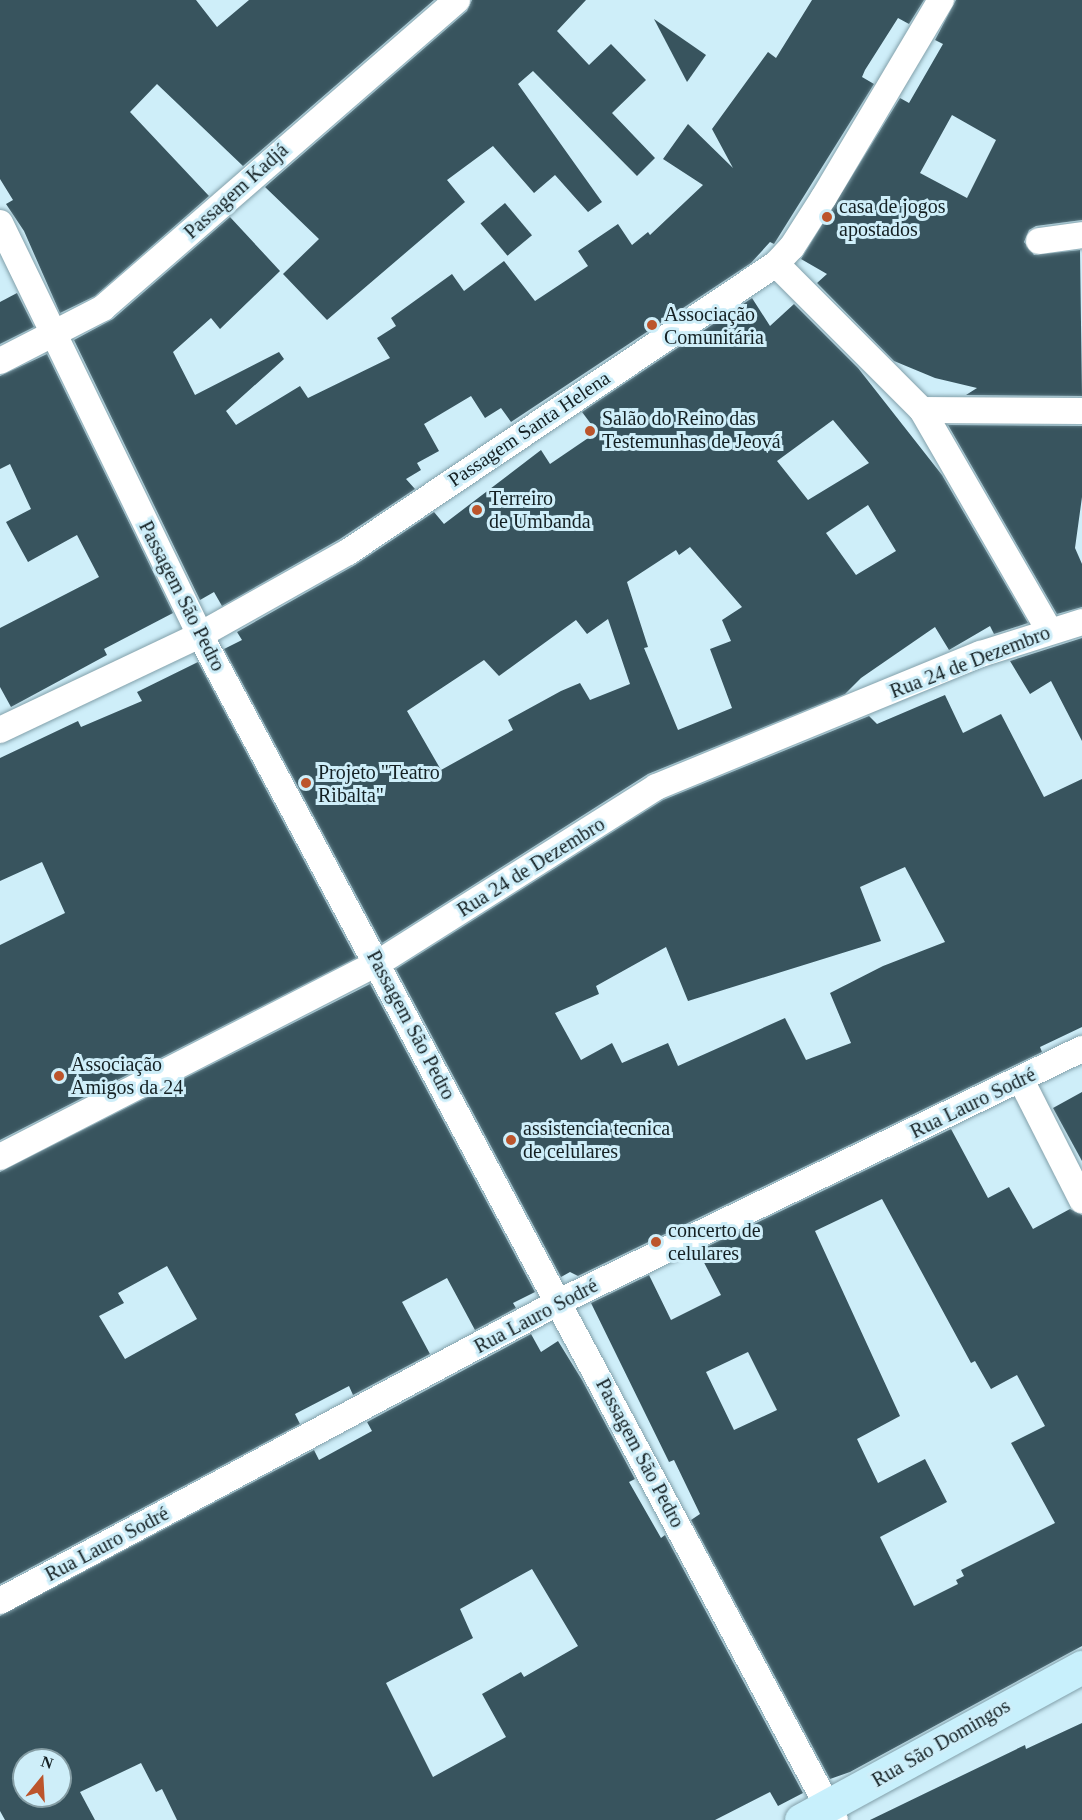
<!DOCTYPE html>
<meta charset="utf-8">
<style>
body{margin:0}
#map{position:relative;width:1082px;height:1820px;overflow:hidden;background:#ceeef9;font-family:"Times New Roman",serif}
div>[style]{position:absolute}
.building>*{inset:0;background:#38545e;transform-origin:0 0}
.roads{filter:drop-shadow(0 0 2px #82a0aa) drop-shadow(0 0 2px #82a0aa)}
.street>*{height:26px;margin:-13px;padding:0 13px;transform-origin:13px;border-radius:13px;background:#fff}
.secondary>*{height:33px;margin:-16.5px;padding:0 16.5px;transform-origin:16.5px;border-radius:16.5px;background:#c8f0fc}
.dots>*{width:16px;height:16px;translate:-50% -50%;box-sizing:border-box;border:3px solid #ceeef9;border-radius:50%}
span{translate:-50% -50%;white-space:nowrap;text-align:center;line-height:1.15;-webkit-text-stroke:6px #ceeef9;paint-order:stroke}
.street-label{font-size:20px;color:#142023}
.poi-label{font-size:20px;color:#142023}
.left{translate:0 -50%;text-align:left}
.north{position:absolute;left:12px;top:1748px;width:60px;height:60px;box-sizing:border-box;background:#ceeef9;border:2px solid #849ca3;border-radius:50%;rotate:18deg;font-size:16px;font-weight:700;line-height:24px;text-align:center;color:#142023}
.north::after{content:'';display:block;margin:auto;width:21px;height:27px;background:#bc552c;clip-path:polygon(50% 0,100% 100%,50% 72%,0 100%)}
</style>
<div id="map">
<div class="building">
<i style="clip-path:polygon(0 0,196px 0,217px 27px,249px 0,434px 0,243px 166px,157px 84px,130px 112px,209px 196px,95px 296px,60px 313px,24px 231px,6px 204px,13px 200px,0 179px)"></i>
<i style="clip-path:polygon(472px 0,586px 0,557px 31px,589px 65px,611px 44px,646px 80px,612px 113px,655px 158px,637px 176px,533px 71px,518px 84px,602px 202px,588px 212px,555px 175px,534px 193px,493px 146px,447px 180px,465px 202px,327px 320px,283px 274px,319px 239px,265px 187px,467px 11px)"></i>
<i style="clip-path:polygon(812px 0,924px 0,909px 24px,898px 18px,865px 70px,862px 77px,874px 84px,774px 244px,770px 242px,751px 263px,511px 422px,501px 408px,485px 418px,471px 396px,424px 424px,439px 451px,417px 463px,421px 470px,406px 479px,415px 489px,340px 539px,222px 606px,214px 592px,200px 600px,74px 340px,113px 319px,230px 217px,280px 271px,220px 329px,211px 318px,173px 352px,195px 395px,279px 352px,284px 359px,226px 411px,236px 425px,300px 386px,308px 398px,390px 358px,377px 338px,396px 326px,391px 318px,452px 274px,464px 291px,504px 261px,535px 301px,588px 266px,578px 251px,618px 224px,632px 245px,648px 232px,650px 235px,703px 185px,663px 159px,688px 124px,733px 168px,712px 129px,768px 52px,776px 58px)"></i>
<i style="clip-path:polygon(evenodd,956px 0,1082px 0,1082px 220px,1036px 226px,1029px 230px,1024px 242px,1034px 255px,1080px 250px,1082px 396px,966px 395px,977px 388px,935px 378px,894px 361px,817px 283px,827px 274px,801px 259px,900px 98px,909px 103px,943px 44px,935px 40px,956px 0,952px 115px,996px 140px,967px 198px,920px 173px,952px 115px)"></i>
<i style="clip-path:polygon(654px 19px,706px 55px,687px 82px)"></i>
<i style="left:505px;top:203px;width:42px;height:32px;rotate:50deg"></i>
<i style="clip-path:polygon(17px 293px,34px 327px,0 344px,0 302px)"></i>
<i style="clip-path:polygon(evenodd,752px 298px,770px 326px,794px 304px,858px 368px,942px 475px,1028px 623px,994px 634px,990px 626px,949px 650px,935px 627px,861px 678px,845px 694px,648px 774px,382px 943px,224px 649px,242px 640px,237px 632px,355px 565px,434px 512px,444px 524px,541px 450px,550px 464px,597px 432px,582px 412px,752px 298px,833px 420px,869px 463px,808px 500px,777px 461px,833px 420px,752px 298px,868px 505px,896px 551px,856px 575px,826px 533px,868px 505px,752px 298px,690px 547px,742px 607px,722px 620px,731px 641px,710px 649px,732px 708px,678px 730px,644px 648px,648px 647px,627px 582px,676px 550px,679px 555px,690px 547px,752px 298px,608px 619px,630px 684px,590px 700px,580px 683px,561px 691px,508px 720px,513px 730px,441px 770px,407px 711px,484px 660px,499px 676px,576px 620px,587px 634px,608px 619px)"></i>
<i style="clip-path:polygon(47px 354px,173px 613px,104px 649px,107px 655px,11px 707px,0 687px,0 628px,99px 577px,77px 535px,28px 562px,6px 522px,31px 509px,10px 464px,0 469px,0 376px)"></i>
<i style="clip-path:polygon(948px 425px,1082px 426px,1082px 497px,1075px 548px,1082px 564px,1082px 607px,1057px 614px)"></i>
<i style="clip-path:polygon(1082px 638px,1082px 741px,1051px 681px,1030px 694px,1010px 661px)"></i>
<i style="clip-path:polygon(198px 662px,356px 958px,0 1140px,0 945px,65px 913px,42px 862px,0 881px,0 758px,78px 721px,81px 727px,142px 701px,137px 692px)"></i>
<i style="clip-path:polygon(evenodd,945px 695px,963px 733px,1001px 714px,1044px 797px,1082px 779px,1082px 1027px,1040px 1047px,1042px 1052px,578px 1276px,570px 1272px,561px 1277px,396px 969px,663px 800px,869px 716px,877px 724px,945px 695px,905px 867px,945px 942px,883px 966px,830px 993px,851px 1043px,806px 1060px,785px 1018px,678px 1066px,668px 1043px,622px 1063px,612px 1043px,581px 1060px,555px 1013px,599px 994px,596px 986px,666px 947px,688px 1001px,881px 941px,860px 887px,905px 867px)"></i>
<i style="clip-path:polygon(evenodd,370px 984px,535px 1292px,513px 1303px,516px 1308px,475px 1330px,447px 1278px,402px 1302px,430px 1354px,353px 1395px,349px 1386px,295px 1414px,300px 1424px,0 1584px,0 1172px,370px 984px,167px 1266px,197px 1319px,125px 1359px,99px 1316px,124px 1303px,118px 1293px,167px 1266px)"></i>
<i style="clip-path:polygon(1082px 1092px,1082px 1161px,1053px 1108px)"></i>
<i style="clip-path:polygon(evenodd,951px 1129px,988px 1198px,1009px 1187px,1033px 1229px,1070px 1209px,1082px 1215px,1082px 1646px,850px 1772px,830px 1779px,691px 1520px,700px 1514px,674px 1460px,669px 1462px,591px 1303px,649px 1275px,671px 1320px,721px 1295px,698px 1251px,951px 1129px,882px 1199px,971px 1363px,975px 1361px,991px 1389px,1017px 1375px,1045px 1426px,1011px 1443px,1055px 1523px,961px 1570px,964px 1576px,956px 1580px,958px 1584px,914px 1606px,880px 1537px,947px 1502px,925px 1459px,878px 1483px,857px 1439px,900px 1416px,815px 1231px,882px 1199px,951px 1129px,748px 1352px,777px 1410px,734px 1430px,706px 1372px,748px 1352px)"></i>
<i style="clip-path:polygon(evenodd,531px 1334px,541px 1352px,558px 1341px,582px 1380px,635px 1479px,629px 1482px,661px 1538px,665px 1535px,803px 1793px,778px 1806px,770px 1792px,715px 1820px,177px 1820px,162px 1789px,156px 1792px,141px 1763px,80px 1792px,95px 1820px,5px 1820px,0 1811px,0 1616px,314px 1450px,319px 1460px,372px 1431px,367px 1422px,531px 1334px,532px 1569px,578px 1646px,524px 1677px,521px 1672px,482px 1694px,506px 1737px,433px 1777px,386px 1683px,473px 1638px,460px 1609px,532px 1569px,531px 1334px,24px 1760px,60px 1760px,60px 1796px,24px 1796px,24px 1760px)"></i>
<i style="clip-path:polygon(1082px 1723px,1082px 1820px,870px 1820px,1025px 1745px,1026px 1749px)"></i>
</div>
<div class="roads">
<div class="street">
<i style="left:0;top:223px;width:458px;rotate:64.1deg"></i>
<i style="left:200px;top:635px;width:1344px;rotate:61.81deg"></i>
<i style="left:1039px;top:241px;width:43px;rotate:-7.9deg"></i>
<i style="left:776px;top:264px;width:206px;rotate:45deg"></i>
<i style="left:922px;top:410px;width:254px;rotate:60deg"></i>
<i style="left:0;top:361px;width:116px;rotate:-27.2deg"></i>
<i style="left:103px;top:308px;width:469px;rotate:-41deg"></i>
<i style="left:922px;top:410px;width:160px;rotate:0.4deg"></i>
<i style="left:0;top:730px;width:221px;rotate:-25.4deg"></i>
<i style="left:200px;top:635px;width:170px;rotate:-29.3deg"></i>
<i style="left:348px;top:552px;width:516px;rotate:-33.94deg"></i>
<i style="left:776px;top:264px;width:23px;rotate:-47deg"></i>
<i style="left:792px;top:247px;width:59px;rotate:-57.4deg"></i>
<i style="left:824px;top:197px;width:229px;rotate:-59.3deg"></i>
<i style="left:1021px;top:1080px;width:135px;rotate:63.1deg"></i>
<i style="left:0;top:1157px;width:425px;rotate:-27.2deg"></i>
<i style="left:378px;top:963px;width:329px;rotate:-32.3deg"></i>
<i style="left:656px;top:787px;width:351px;rotate:-22.3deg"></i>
<i style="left:981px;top:654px;width:106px;rotate:-17.6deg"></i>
<i style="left:0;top:1601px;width:634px;rotate:-28.14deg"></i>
<i style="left:559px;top:1302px;width:581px;rotate:-25.82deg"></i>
</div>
<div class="secondary">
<i style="left:801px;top:1820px;width:320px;rotate:-28.6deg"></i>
</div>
</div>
<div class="dots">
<i style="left:827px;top:217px;background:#bc552c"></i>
<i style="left:652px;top:325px;background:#bc552c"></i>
<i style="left:590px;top:431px;background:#bc552c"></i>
<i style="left:477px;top:510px;background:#bc552c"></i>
<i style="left:306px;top:783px;background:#bc552c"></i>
<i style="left:59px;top:1076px;background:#bc552c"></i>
<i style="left:511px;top:1140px;background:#bc552c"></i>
<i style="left:656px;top:1242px;background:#bc552c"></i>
</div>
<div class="street-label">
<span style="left:236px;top:191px;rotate:-42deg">Passagem Kadjá</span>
<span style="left:529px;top:429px;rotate:-34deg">Passagem Santa Helena</span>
<span style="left:182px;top:596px;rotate:63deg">Passagem São Pedro</span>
<span style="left:970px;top:662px;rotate:-21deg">Rua 24 de Dezembro</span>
<span style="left:531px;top:867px;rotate:-32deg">Rua 24 de Dezembro</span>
<span style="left:411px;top:1025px;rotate:62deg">Passagem São Pedro</span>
<span style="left:973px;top:1103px;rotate:-26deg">Rua Lauro Sodré</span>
<span style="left:536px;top:1316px;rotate:-28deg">Rua Lauro Sodré</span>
<span style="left:640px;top:1453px;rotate:62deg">Passagem São Pedro</span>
<span style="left:107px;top:1544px;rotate:-28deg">Rua Lauro Sodré</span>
<span style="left:941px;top:1743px;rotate:-30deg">Rua São Domingos</span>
</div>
<div class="poi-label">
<span class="left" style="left:839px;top:218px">casa de jogos<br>apostados</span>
<span class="left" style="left:664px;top:326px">Associação<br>Comunitária</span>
<span class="left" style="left:602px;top:430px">Salão do Reino das<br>Testemunhas de Jeová</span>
<span class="left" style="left:489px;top:510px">Terreiro<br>de Umbanda</span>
<span class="left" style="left:318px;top:784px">Projeto "Teatro<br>Ribalta"</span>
<span class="left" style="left:71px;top:1076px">Associação<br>Amigos da 24</span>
<span class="left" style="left:523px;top:1140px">assistencia tecnica<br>de celulares</span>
<span class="left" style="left:668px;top:1242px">concerto de<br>celulares</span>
</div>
<div class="north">N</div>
</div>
